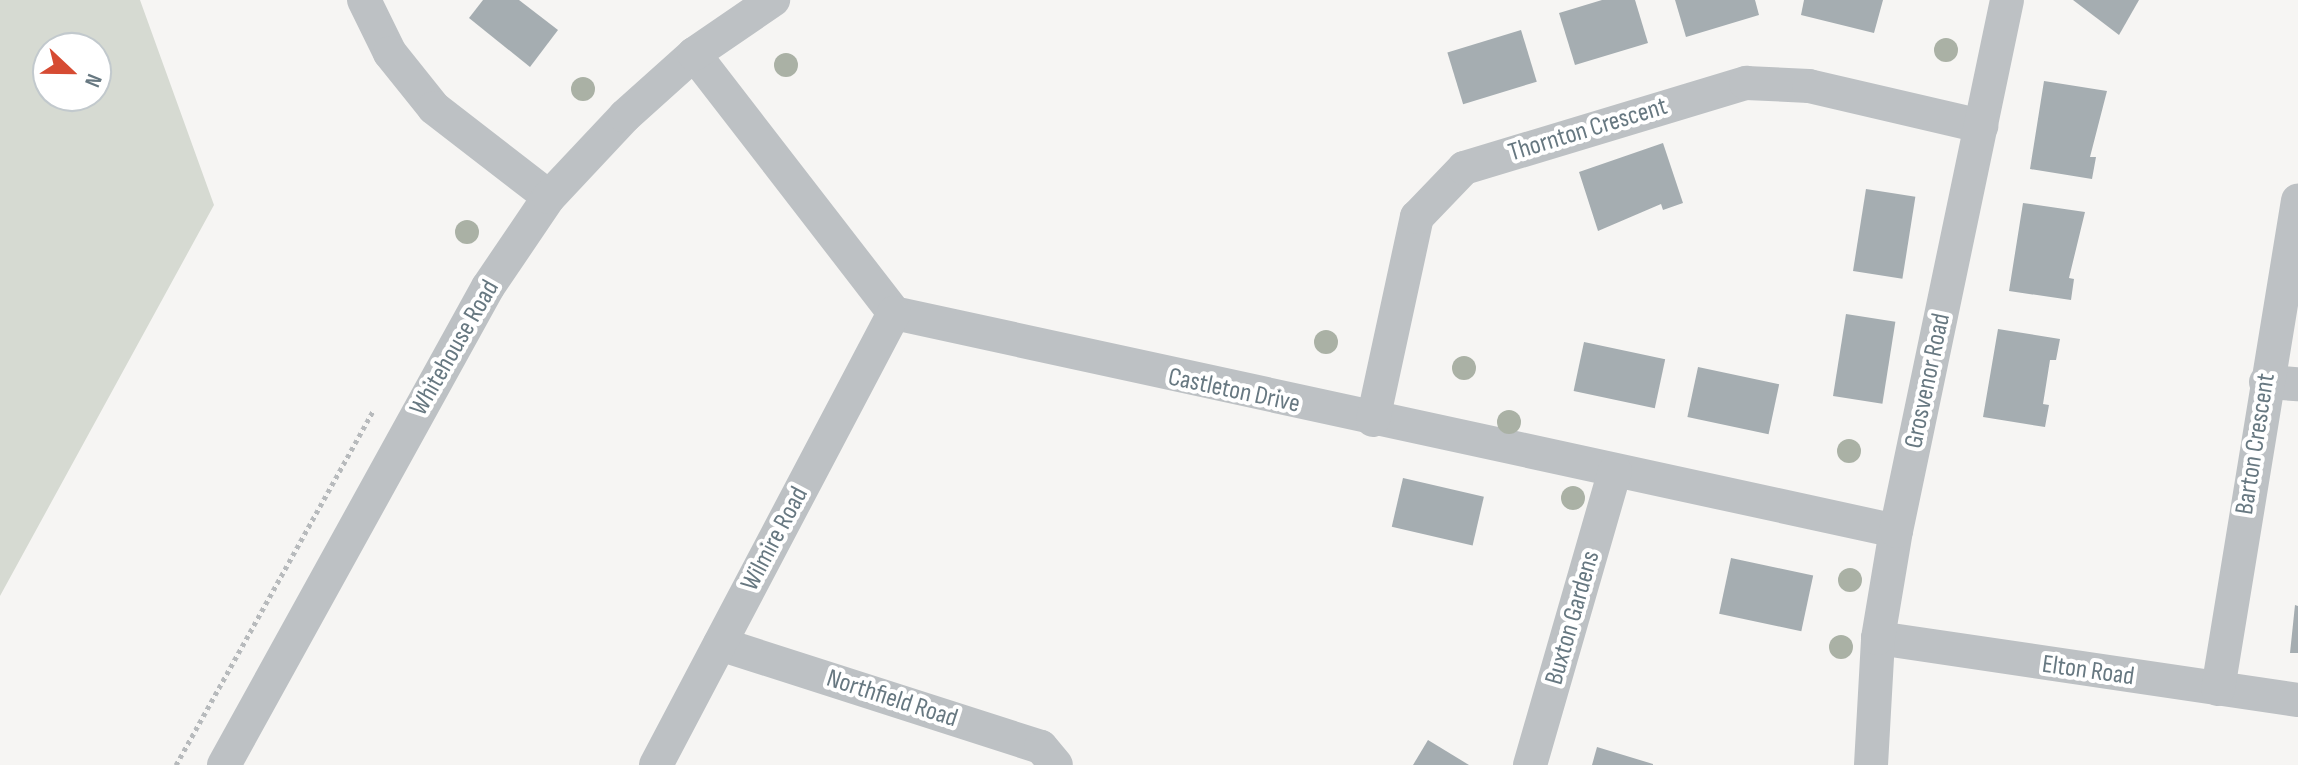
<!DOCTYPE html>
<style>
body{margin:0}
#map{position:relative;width:2298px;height:765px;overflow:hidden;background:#f6f5f3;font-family:"Sofia Sans Condensed",sans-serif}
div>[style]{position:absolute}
.green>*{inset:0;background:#d6dad2}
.building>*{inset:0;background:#a5adb1;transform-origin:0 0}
.path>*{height:5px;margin-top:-2.5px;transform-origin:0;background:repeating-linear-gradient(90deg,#b7babc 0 4px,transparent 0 8px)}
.minor>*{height:34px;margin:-17px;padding:0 17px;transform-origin:17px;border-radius:17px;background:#bdc1c4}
.trees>*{width:24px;height:24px;margin:-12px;border-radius:50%;background:#aab1a5}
span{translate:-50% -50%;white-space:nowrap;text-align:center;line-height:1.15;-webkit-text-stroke:8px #fff;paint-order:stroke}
.street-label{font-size:26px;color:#677881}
.north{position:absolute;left:32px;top:32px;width:80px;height:80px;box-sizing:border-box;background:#fff;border:2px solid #c2c9cd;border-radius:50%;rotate:112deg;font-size:22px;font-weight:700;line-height:32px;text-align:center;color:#677881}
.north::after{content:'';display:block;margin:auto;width:28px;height:36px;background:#d64b33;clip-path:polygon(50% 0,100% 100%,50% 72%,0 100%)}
</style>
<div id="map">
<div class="green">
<i style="clip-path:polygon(evenodd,0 0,140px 0,214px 205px,0 596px,0 0,48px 48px,96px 48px,96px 96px,48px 96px,48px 48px)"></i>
</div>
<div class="building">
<i style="clip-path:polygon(483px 0,519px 0,558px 30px,530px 67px,469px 18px)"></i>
<i style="clip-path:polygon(1602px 0,1635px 0,1648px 43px,1575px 65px,1559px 13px)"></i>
<i style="clip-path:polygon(1675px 0,1755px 0,1759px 15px,1686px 37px)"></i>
<i style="clip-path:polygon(1804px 0,1883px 0,1874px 33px,1801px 15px)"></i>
<i style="clip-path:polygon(2073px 0,2139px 0,2119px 35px)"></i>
<i style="left:1521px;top:30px;width:54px;height:77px;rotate:73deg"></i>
<i style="clip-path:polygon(2044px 81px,2107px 91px,2090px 157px,2096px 157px,2092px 179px,2030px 169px)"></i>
<i style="clip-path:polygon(1663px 143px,1683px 203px,1663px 210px,1661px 204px,1598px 231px,1579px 172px)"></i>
<i style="left:1866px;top:189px;width:50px;height:83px;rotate:9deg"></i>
<i style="clip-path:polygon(2023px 203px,2085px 212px,2069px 278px,2074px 279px,2071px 300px,2009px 291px)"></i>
<i style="left:1846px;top:314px;width:50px;height:83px;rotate:9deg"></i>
<i style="clip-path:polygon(1998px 329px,2060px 339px,2056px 360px,2050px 360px,2043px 404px,2049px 405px,2045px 427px,1983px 417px)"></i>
<i style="left:1584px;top:342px;width:83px;height:50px;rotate:12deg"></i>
<i style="left:1698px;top:367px;width:83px;height:51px;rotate:12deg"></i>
<i style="left:1403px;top:478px;width:83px;height:50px;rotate:13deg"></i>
<i style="left:1731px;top:558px;width:84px;height:57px;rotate:12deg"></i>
<i style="clip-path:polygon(2295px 605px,2298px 606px,2298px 653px,2290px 653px)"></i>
<i style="clip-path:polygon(1428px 740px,1469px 765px,1413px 765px)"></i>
<i style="clip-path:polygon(1597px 747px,1653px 764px,1653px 765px,1592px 765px)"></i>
</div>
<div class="path">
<i style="left:176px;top:765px;width:407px;rotate:-60.9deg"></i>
</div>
<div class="minor">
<i style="left:364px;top:0;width:59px;rotate:63.9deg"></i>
<i style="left:390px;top:53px;width:70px;rotate:51.3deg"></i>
<i style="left:434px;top:108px;width:145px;rotate:37.7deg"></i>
<i style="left:694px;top:54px;width:327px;rotate:52.3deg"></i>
<i style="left:894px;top:313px;width:1025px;rotate:12.27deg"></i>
<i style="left:2266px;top:382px;width:32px;rotate:4deg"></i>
<i style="left:1373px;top:420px;width:208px;rotate:-77.8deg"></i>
<i style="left:1417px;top:217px;width:68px;rotate:-46.2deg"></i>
<i style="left:1464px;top:168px;width:295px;rotate:-16.8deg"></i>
<i style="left:1746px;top:83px;width:63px;rotate:2.7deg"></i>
<i style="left:1809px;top:86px;width:177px;rotate:13.1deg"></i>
<i style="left:1878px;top:638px;width:425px;rotate:8.4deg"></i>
<i style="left:720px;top:644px;width:337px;rotate:17.8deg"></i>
<i style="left:1041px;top:747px;width:23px;rotate:50deg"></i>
<i style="left:2218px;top:689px;width:495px;rotate:-80.7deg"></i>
<i style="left:224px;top:765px;width:546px;rotate:-61.09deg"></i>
<i style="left:488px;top:287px;width:109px;rotate:-55.9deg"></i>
<i style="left:549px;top:197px;width:111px;rotate:-46.8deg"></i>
<i style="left:625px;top:116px;width:93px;rotate:-41.9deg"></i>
<i style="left:694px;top:54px;width:96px;rotate:-34.4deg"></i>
<i style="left:656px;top:765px;width:511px;rotate:-62.23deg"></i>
<i style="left:1530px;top:765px;width:306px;rotate:-73.9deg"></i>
<i style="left:1871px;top:765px;width:127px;rotate:-86.8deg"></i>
<i style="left:1878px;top:638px;width:109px;rotate:-80.5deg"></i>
<i style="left:1896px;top:531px;width:542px;rotate:-78.19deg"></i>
</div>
<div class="trees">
<i style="left:1946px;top:50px"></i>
<i style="left:786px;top:65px"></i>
<i style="left:583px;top:89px"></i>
<i style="left:467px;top:232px"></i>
<i style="left:1326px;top:342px"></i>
<i style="left:1464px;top:368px"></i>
<i style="left:1509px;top:422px"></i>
<i style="left:1849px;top:451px"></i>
<i style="left:1573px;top:498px"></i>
<i style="left:1850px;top:580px"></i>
<i style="left:1841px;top:647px"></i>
</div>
<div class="street-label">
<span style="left:1588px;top:130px;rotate:-17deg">Thornton Crescent</span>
<span style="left:455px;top:348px;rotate:-60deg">Whitehouse Road</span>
<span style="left:1928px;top:381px;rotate:-78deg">Grosvenor Road</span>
<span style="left:1234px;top:391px;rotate:12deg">Castleton Drive</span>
<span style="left:2256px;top:444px;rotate:-81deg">Barton Crescent</span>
<span style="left:775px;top:539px;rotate:-62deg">Wilmire Road</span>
<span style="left:1573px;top:618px;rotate:-74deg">Buxton Gardens</span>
<span style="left:2088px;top:671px;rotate:8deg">Elton Road</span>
<span style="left:892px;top:699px;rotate:18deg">Northfield Road</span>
</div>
<div class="north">N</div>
</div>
